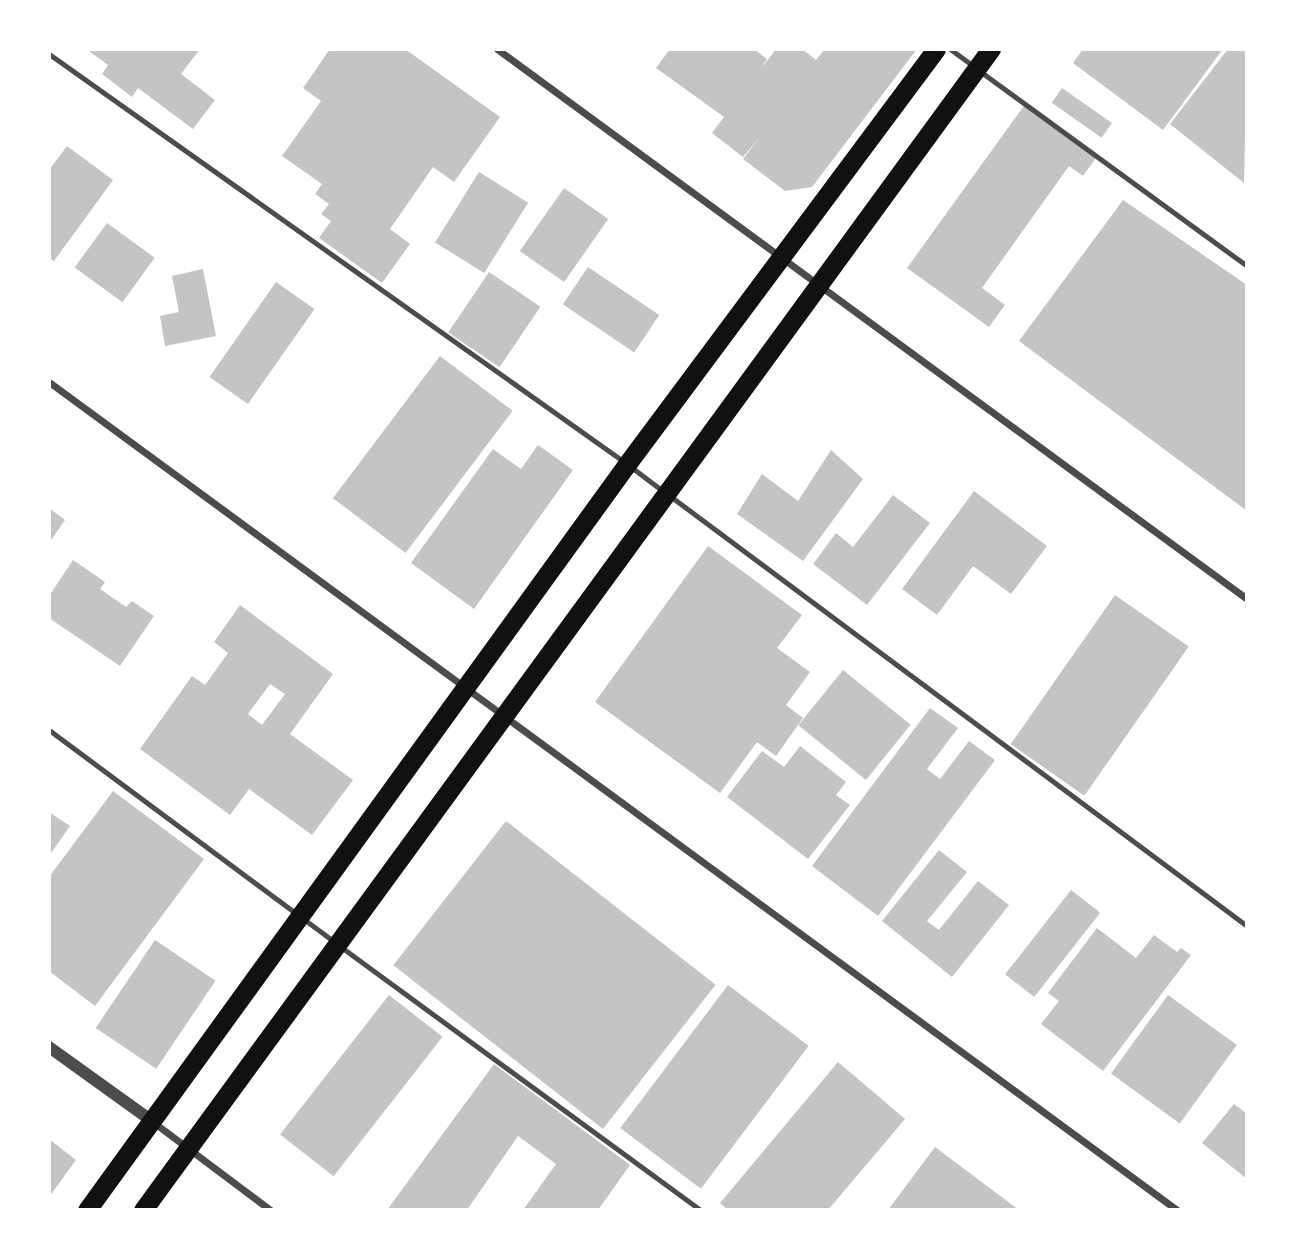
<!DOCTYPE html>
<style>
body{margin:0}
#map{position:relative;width:1296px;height:1259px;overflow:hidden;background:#fff;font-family:"Source Sans 3",sans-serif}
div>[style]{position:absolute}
.building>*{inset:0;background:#c4c4c4;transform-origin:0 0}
.service>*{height:5px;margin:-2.5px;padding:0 2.5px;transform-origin:2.5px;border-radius:2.5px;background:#4c4c4c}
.minor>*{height:7px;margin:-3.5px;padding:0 3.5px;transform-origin:3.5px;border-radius:3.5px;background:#4c4c4c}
.tertiary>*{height:12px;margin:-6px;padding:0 6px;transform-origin:6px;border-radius:6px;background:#4c4c4c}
.trunk>*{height:19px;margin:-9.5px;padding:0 9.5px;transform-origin:9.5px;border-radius:9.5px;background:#111}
span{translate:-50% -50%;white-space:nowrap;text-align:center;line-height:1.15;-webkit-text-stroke:6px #fff;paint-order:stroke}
.frame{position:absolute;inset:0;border:51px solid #fff;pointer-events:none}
</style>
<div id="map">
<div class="building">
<i style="clip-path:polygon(200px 49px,181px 74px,215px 100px,193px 129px,138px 88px,132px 97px,102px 74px,108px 65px,89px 51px)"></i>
<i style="clip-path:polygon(330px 49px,405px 49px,500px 117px,454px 182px,433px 167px,390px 229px,410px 244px,382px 283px,319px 238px,331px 221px,321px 214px,329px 204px,315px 194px,322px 184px,282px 156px,321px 101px,303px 88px)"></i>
<i style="clip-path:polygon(670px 49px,754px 49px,767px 59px,761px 69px,776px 49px,802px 49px,816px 60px,825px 49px,917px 49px,812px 187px,785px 191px,743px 159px,760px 137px,743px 157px,712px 133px,724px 117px,656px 68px)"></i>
<i style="clip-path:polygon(1083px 49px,1223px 49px,1163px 130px,1073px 63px)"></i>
<i style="clip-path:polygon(1228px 49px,1247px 49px,1244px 183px,1170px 124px)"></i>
<i style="left:1062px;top:88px;width:61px;height:18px;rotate:35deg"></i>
<i style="clip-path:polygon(1026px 103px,1098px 155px,1083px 176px,1069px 166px,982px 288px,1005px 305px,989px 327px,907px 268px)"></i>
<i style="clip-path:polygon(67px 146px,113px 180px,54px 261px,49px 258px,49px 170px)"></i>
<i style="left:479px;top:172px;width:58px;height:83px;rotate:32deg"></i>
<i style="left:564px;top:188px;width:54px;height:77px;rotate:35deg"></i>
<i style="clip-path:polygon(1123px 200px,1247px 285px,1247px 511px,1019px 341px)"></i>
<i style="left:107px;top:223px;width:59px;height:55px;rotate:36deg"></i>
<i style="left:588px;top:267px;width:86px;height:45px;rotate:34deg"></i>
<i style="clip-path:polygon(203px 269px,216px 336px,165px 346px,160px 316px,179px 312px,172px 276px)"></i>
<i style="left:489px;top:272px;width:62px;height:73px;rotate:34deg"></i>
<i style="left:276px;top:282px;width:47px;height:116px;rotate:35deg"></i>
<i style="left:440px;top:356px;width:91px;height:178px;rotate:37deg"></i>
<i style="clip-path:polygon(538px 445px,573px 470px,474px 609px,411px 563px,493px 449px,521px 469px)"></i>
<i style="clip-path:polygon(831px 450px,863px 479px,803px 561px,737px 514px,762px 474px,798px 501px)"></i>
<i style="clip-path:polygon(974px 491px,1047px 546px,1011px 594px,973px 566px,937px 615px,902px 589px)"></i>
<i style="clip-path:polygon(893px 495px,930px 523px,867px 605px,813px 564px,836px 533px,853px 547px)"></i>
<i style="clip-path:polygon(49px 508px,65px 520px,49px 543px)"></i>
<i style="clip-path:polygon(708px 546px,802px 615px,777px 648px,810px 672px,786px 705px,803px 718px,776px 756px,757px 742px,720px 793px,595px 702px)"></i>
<i style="clip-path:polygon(73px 560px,105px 582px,100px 589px,126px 607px,132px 601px,154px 616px,120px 666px,49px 618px,49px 596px)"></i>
<i style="left:1115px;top:595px;width:90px;height:182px;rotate:35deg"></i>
<i style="clip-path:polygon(evenodd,240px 605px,333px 674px,290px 734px,353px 780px,312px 835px,249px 789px,230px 815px,140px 749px,192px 676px,205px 685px,228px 653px,214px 642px,240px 605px,270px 684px,285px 694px,262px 725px,248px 714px,270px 684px)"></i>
<i style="left:843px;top:670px;width:87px;height:71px;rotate:39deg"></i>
<i style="clip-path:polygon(930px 708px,958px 728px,927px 769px,940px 779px,969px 741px,995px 760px,878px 916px,812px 866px)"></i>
<i style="clip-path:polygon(800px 746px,846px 782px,836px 795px,850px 805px,808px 859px,727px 797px,762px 751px,784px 767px)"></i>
<i style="clip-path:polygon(113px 791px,204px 859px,95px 1006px,49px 971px,49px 877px)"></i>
<i style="clip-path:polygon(49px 812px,70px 826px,49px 856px)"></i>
<i style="left:506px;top:821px;width:266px;height:183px;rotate:38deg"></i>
<i style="clip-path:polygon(939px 850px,967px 872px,927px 921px,939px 930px,978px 881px,1009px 905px,952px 977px,882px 921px)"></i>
<i style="left:1071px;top:890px;width:37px;height:107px;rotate:38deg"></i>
<i style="clip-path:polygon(1097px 928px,1136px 958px,1154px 935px,1177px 952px,1181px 948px,1191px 955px,1103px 1071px,1041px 1024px,1059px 1001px,1048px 993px)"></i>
<i style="left:155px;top:940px;width:73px;height:106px;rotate:34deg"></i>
<i style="left:728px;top:985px;width:101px;height:179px;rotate:37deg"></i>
<i style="left:389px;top:995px;width:68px;height:177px;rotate:38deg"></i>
<i style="left:1168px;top:995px;width:85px;height:97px;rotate:36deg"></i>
<i style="clip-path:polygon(838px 1062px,905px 1119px,828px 1210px,728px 1210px,720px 1203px)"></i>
<i style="clip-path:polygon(494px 1064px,630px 1165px,598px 1210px,523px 1210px,556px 1164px,518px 1136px,467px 1210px,387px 1210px)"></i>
<i style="clip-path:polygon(1234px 1104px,1247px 1114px,1247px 1179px,1202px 1143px)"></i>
<i style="clip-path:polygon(49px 1139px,76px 1160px,49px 1197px)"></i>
<i style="clip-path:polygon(935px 1147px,1019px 1210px,888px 1210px)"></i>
</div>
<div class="service">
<i style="left:950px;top:49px;width:29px;rotate:36deg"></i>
<i style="left:49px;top:54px;width:704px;rotate:35.34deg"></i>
<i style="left:981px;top:72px;width:329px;rotate:36.1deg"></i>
<i style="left:631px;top:467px;width:39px;rotate:37deg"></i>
<i style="left:670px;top:496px;width:720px;rotate:36.69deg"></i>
<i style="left:49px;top:730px;width:354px;rotate:36.6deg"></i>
<i style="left:341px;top:947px;width:445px;rotate:36.2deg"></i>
</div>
<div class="minor">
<i style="left:497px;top:49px;width:930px;rotate:36.25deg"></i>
<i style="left:49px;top:382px;width:1399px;rotate:36.28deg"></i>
<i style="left:153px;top:1122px;width:146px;rotate:36.9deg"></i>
</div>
<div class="tertiary">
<i style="left:49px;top:1047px;width:127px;rotate:35.7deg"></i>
</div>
<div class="trunk">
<i style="left:87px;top:1210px;width:921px;rotate:-54.1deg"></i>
<i style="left:627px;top:464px;width:517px;rotate:-53.33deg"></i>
<i style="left:143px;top:1210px;width:1438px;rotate:-53.86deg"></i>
</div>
<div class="frame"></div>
</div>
